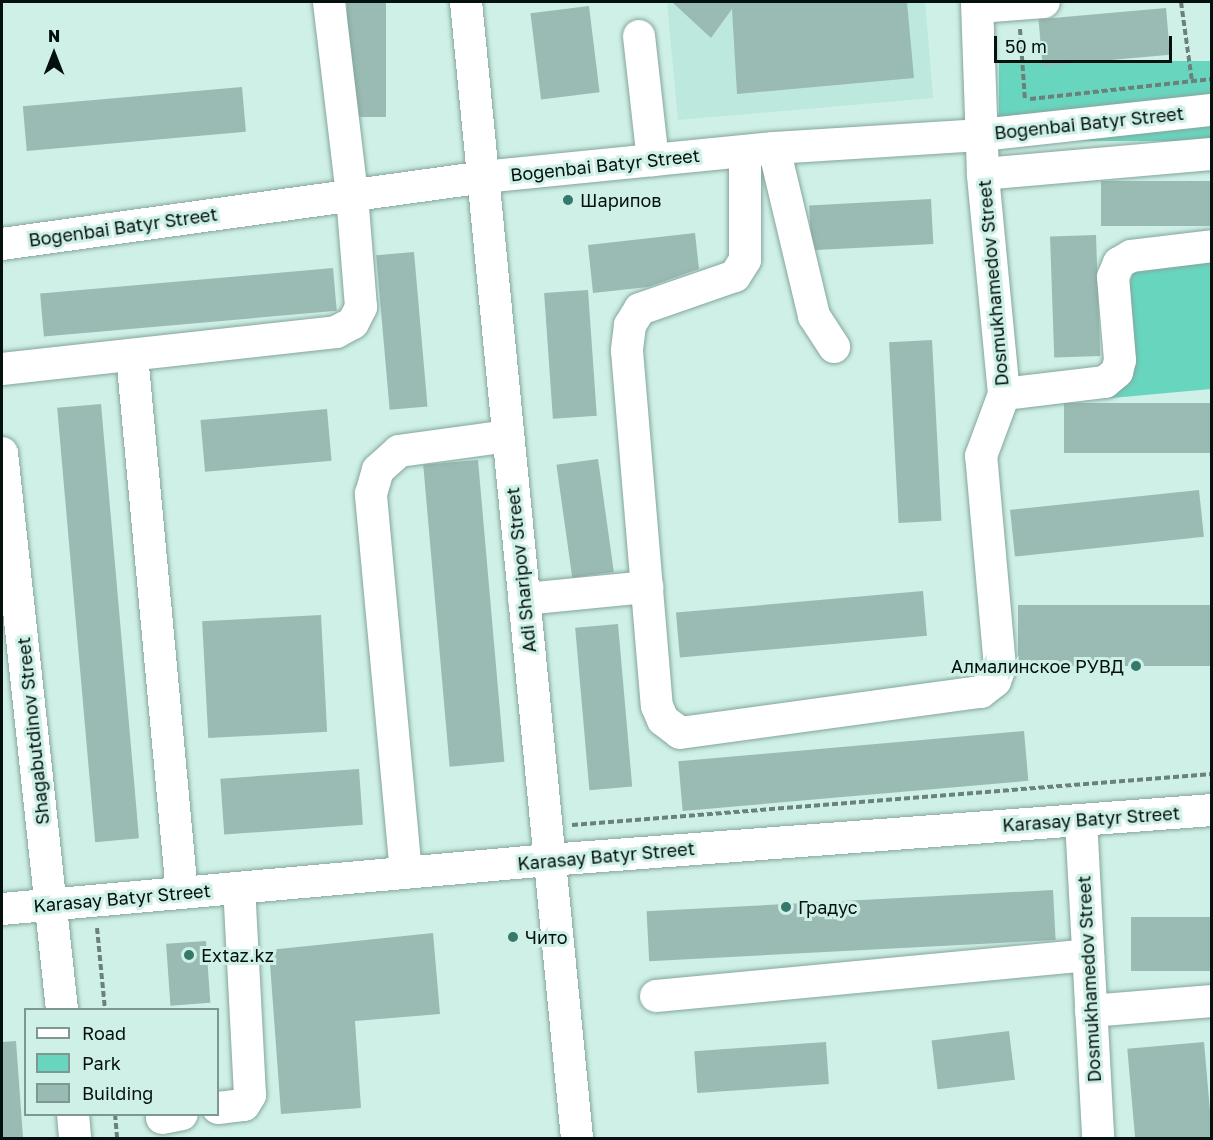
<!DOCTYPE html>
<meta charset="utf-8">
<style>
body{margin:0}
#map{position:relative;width:1213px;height:1140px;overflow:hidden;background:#cef0e7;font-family:"Golos Text",sans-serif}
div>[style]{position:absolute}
.built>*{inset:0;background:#bce8dd}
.green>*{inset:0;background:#68d6bf;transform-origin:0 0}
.building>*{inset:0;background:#9abbb3;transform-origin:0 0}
.path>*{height:4px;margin-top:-2px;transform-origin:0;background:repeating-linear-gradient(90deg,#6b827c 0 6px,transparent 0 9px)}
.roads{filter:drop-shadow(0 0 2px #85a59d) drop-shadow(0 0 2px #85a59d)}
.minor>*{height:32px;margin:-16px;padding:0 16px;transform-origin:16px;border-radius:16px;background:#fff}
.dots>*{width:16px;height:16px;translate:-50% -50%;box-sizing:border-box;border:3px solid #cef0e7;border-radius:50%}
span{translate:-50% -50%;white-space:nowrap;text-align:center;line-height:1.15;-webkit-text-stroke:6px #cef0e7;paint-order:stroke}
.street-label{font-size:18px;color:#05110e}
.poi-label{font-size:18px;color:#05110e}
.left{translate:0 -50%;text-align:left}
.right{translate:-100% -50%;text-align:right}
.frame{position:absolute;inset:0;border:3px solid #05110e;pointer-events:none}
.legend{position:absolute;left:24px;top:1008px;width:195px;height:108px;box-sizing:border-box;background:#cef0e7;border:2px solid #7e9790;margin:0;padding:8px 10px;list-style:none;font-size:18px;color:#05110e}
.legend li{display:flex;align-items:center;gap:12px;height:30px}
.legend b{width:30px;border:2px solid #7e9790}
.north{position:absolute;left:24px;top:24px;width:60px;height:60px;-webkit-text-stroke:4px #cef0e7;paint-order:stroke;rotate:0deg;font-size:16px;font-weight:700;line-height:24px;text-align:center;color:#05110e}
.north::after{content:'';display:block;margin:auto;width:21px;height:27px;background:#05110e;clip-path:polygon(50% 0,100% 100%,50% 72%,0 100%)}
.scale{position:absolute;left:994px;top:36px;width:178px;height:27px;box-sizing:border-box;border:3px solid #05110e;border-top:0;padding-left:8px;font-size:18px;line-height:21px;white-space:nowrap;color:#05110e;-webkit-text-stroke:4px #cef0e7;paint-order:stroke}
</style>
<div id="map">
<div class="built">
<i style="clip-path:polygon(667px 2px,925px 2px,933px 98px,678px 120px)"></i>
</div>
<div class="green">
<i style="left:1211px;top:61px;width:80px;height:212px;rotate:90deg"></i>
<i style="clip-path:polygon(1211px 257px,1211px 389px,1101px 399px,1108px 351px,1136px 264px)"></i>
</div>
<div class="building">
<i style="left:347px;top:2px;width:39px;height:115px"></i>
<i style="clip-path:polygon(672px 2px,907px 2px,914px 78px,737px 94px,732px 9px,711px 38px)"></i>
<i style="left:589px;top:6px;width:87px;height:59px;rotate:83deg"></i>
<i style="left:1166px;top:8px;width:47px;height:128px;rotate:85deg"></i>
<i style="left:242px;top:87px;width:45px;height:220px;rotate:85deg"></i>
<i style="left:1212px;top:181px;width:45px;height:111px;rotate:90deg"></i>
<i style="left:931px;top:199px;width:45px;height:122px;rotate:87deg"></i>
<i style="clip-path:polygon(695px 233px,699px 269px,648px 287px,593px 293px,588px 245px)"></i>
<i style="left:1096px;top:235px;width:121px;height:46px;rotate:88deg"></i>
<i style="left:414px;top:252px;width:155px;height:38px;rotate:85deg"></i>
<i style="left:333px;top:268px;width:43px;height:294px;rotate:85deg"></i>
<i style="left:588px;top:290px;width:126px;height:44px;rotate:86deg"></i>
<i style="left:932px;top:340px;width:181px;height:43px;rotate:87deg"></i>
<i style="left:1212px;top:403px;width:50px;height:148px;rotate:90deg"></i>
<i style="left:101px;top:404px;width:436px;height:44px;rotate:85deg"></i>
<i style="left:327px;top:409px;width:52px;height:127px;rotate:85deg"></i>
<i style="left:598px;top:459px;width:114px;height:42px;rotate:82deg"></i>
<i style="left:478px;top:460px;width:303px;height:55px;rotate:85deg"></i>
<i style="left:1199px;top:490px;width:47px;height:190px;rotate:84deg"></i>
<i style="left:923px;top:591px;width:45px;height:248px;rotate:85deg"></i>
<i style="left:1212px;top:605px;width:61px;height:194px;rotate:90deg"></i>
<i style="left:321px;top:615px;width:117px;height:119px;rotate:87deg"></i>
<i style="left:618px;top:624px;width:163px;height:43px;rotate:85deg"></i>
<i style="left:1024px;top:731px;width:50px;height:347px;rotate:85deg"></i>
<i style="left:359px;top:769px;width:56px;height:139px;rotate:86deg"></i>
<i style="left:1053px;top:890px;width:50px;height:407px;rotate:87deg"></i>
<i style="left:1212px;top:917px;width:54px;height:81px;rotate:90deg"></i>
<i style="clip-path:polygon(433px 933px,440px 1014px,355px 1021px,361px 1108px,281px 1114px,269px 950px)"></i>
<i style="left:206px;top:941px;width:62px;height:40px;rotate:86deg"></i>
<i style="left:1009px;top:1031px;width:49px;height:78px;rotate:83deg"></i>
<i style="clip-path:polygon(16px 1041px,23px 1138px,2px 1138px,2px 1042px)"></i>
<i style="left:826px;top:1042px;width:42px;height:132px;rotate:86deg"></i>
<i style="left:1204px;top:1042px;width:96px;height:77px;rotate:85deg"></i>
</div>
<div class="path">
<i style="left:1181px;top:2px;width:80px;rotate:82.1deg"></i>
<i style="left:1020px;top:29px;width:71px;rotate:86deg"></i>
<i style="left:1030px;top:99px;width:183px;rotate:-6.3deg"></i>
<i style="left:572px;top:825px;width:642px;rotate:-4.56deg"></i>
<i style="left:97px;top:928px;width:82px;rotate:84.4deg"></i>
<i style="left:115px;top:1114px;width:24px;rotate:85deg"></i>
</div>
<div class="roads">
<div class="minor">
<i style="left:466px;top:2px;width:1141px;rotate:84.42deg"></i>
<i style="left:978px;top:7px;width:66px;rotate:-4.3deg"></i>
<i style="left:639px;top:36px;width:125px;rotate:83.6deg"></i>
<i style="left:774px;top:148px;width:173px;rotate:76.6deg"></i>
<i style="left:814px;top:316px;width:37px;rotate:57deg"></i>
<i style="left:745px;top:151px;width:109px;rotate:90deg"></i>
<i style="left:745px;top:260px;width:19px;rotate:122deg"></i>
<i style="left:735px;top:276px;width:101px;rotate:160.8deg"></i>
<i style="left:640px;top:309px;width:19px;rotate:122deg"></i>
<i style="left:630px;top:325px;width:26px;rotate:97deg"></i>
<i style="left:627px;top:351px;width:356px;rotate:85.2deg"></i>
<i style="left:657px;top:706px;width:15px;rotate:67deg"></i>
<i style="left:663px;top:720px;width:21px;rotate:37deg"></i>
<i style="left:680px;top:733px;width:304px;rotate:-7.8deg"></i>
<i style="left:981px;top:692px;width:18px;rotate:-38deg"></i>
<i style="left:995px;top:681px;width:15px;rotate:-70deg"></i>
<i style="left:1000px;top:667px;width:212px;rotate:-95.1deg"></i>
<i style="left:981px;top:456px;width:66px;rotate:-69.6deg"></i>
<i style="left:1004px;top:394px;width:221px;rotate:-95.5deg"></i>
<i style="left:983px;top:174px;width:172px;rotate:-92deg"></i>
<i style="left:983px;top:174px;width:230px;rotate:-5deg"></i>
<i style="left:2px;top:244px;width:486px;rotate:-7.9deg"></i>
<i style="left:483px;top:177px;width:292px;rotate:-5.7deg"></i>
<i style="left:774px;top:148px;width:207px;rotate:-3.6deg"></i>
<i style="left:981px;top:135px;width:232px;rotate:-6.2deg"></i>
<i style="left:132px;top:355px;width:540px;rotate:84.69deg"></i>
<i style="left:2px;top:369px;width:336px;rotate:-6.3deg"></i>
<i style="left:336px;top:332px;width:19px;rotate:-28deg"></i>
<i style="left:353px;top:323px;width:18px;rotate:-63deg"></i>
<i style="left:361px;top:307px;width:112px;rotate:-94.6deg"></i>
<i style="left:352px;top:195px;width:194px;rotate:-96.8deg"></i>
<i style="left:1004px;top:394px;width:102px;rotate:-6.8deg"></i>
<i style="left:1105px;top:382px;width:16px;rotate:-40deg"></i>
<i style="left:1117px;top:372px;width:12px;rotate:-76deg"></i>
<i style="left:1120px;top:360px;width:83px;rotate:-94.8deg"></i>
<i style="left:1113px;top:277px;width:15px;rotate:-67deg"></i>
<i style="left:1119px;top:263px;width:14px;rotate:-30deg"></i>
<i style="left:1131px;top:256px;width:82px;rotate:-7deg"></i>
<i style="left:2px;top:453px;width:560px;rotate:83.85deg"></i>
<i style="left:524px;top:599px;width:124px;rotate:-5.6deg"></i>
<i style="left:1081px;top:820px;width:318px;rotate:86.9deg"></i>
<i style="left:406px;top:873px;width:381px;rotate:-95.3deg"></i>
<i style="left:371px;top:494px;width:25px;rotate:-74deg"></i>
<i style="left:378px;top:470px;width:28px;rotate:-42deg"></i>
<i style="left:399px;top:451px;width:110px;rotate:-7.8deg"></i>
<i style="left:2px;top:909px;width:549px;rotate:-5.12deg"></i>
<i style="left:549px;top:860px;width:665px;rotate:-4.31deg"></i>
<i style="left:656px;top:996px;width:434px;rotate:-5.4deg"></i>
<i style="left:1091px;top:1011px;width:121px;rotate:-4.7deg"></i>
<i style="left:218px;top:1108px;width:26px;rotate:-7deg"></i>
<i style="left:244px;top:1105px;width:12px;rotate:-59deg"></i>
<i style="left:250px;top:1095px;width:207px;rotate:-93deg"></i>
<i style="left:73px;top:1114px;width:24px;rotate:85deg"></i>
<i style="left:162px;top:1118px;width:20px;rotate:-11deg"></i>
</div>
</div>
<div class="dots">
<i style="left:568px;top:200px;background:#36796b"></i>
<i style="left:1136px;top:666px;background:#36796b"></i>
<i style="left:786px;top:907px;background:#36796b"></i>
<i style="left:513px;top:937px;background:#36796b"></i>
<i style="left:189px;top:955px;background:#36796b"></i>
</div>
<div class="street-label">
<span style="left:1089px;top:123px;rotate:-6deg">Bogenbai Batyr Street</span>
<span style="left:605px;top:165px;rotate:-6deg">Bogenbai Batyr Street</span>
<span style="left:123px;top:227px;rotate:-8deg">Bogenbai Batyr Street</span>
<span style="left:993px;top:283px;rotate:-95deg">Dosmukhamedov Street</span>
<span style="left:521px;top:570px;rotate:-96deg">Adi Sharipov Street</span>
<span style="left:33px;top:731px;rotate:-96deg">Shagabutdinov Street</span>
<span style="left:1091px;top:819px;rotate:-4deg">Karasay Batyr Street</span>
<span style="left:606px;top:856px;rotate:-5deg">Karasay Batyr Street</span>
<span style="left:122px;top:898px;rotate:-5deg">Karasay Batyr Street</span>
<span style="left:1089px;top:979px;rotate:-93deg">Dosmukhamedov Street</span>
</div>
<div class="poi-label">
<span class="left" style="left:580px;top:200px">Шарипов</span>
<span class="right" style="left:1124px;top:666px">Алмалинское РУВД</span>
<span class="left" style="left:798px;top:907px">Градус</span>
<span class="left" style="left:525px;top:937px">Чито</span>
<span class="left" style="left:201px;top:955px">Extaz.kz</span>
</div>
<div class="frame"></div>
<ul class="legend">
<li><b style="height:8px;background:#fff"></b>Road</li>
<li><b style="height:16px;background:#68d6bf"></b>Park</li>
<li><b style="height:16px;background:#9abbb3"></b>Building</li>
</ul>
<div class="north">N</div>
<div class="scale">50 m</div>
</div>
